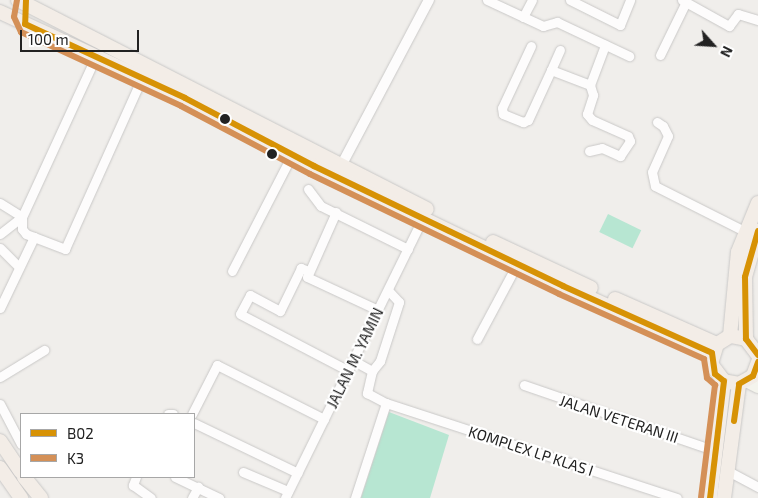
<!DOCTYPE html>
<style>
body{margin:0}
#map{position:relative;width:758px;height:498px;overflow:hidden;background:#f0eeeb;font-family:"Exo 2",sans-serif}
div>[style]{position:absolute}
.pitch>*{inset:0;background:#b7e6d2;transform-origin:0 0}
.roads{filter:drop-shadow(0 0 1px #c9c8c7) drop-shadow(0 0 1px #c9c8c7)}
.minor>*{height:9px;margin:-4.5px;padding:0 4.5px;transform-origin:4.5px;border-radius:4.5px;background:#fdfcfc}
.tertiary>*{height:10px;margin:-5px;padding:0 5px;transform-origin:5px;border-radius:5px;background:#fdfcfc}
.secondary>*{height:12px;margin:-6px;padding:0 6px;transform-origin:6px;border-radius:6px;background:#f4f4ed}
.primary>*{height:14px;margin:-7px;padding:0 7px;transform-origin:7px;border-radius:7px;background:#f3ede7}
.bus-1>*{height:6px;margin:-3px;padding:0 3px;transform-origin:3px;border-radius:3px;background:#d79205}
.bus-2>*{height:6px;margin:-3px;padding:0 3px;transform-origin:3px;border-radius:3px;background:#d49057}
.dots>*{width:14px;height:14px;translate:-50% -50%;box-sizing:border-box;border:2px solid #fff;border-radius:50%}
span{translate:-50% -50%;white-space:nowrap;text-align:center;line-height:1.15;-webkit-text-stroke:4.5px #fff;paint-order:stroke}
.street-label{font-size:15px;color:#222}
.legend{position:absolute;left:20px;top:413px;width:175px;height:65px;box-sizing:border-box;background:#fff;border:1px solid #a7a7a7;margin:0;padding:6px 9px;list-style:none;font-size:15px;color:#222}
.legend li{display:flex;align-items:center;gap:10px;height:25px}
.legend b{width:25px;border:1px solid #a7a7a7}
.north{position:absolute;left:688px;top:20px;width:50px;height:50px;-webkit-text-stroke:4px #fff;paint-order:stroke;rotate:116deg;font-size:14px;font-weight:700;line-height:20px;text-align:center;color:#222}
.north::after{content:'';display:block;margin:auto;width:18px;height:22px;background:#222;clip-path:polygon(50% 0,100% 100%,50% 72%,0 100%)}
.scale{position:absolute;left:20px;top:30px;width:119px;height:22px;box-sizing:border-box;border:2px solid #222;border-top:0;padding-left:6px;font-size:15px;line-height:18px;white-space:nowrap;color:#222;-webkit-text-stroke:4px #fff;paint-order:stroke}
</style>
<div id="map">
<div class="pitch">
<i style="left:608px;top:214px;width:37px;height:20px;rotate:26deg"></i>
<i style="clip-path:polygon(389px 412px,449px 435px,430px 498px,361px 498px)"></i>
</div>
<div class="roads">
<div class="minor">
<i style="left:487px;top:0;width:62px;rotate:24.9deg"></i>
<i style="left:543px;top:26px;width:15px;rotate:-16deg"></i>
<i style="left:557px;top:22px;width:80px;rotate:25.3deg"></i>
<i style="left:570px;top:0;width:56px;rotate:26.6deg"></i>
<i style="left:620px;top:25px;width:27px;rotate:-68deg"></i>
<i style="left:682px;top:0;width:54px;rotate:29deg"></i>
<i style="left:729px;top:26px;width:15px;rotate:-53deg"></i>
<i style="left:738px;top:14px;width:21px;rotate:17deg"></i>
<i style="left:523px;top:17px;width:19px;rotate:-62deg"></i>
<i style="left:531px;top:46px;width:68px;rotate:115.1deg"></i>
<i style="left:502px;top:108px;width:6px;rotate:81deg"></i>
<i style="left:503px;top:114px;width:22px;rotate:22deg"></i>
<i style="left:523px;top:122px;width:5px;rotate:-22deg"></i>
<i style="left:528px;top:120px;width:55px;rotate:-65.3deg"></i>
<i style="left:551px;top:70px;width:42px;rotate:21deg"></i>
<i style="left:660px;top:55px;width:57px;rotate:-63.9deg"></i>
<i style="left:551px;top:70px;width:22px;rotate:-66deg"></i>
<i style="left:657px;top:122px;width:7px;rotate:34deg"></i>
<i style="left:663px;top:126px;width:11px;rotate:63deg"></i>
<i style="left:668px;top:136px;width:39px;rotate:114deg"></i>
<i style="left:652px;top:172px;width:14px;rotate:78deg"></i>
<i style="left:655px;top:186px;width:100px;rotate:26.8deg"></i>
<i style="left:589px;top:151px;width:13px;rotate:-13deg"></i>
<i style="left:602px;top:148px;width:20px;rotate:24deg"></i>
<i style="left:620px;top:156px;width:18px;rotate:-56deg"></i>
<i style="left:630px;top:141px;width:5px;rotate:-112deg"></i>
<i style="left:628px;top:136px;width:39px;rotate:-156deg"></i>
<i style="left:592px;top:120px;width:8px;rotate:-130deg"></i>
<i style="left:587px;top:114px;width:20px;rotate:-72deg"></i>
<i style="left:593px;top:95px;width:10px;rotate:-107deg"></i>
<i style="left:590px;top:85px;width:43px;rotate:-69.4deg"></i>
<i style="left:308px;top:189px;width:21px;rotate:53deg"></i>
<i style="left:321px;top:206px;width:97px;rotate:26.3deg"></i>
<i style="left:0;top:203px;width:26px;rotate:32deg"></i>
<i style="left:22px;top:217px;width:177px;rotate:-65.3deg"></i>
<i style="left:336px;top:212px;width:71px;rotate:114deg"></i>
<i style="left:307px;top:277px;width:78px;rotate:24.9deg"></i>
<i style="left:22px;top:217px;width:12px;rotate:90deg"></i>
<i style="left:22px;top:229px;width:6px;rotate:51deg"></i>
<i style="left:26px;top:234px;width:42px;rotate:21deg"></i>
<i style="left:65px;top:249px;width:188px;rotate:-65.8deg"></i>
<i style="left:0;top:234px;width:28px;rotate:-38deg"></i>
<i style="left:0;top:248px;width:27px;rotate:45deg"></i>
<i style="left:232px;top:271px;width:131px;rotate:-62.7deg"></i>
<i style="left:308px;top:271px;width:8px;rotate:-157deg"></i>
<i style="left:301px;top:268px;width:48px;rotate:116deg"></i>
<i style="left:280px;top:311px;width:34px;rotate:-152deg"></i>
<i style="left:250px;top:295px;width:21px;rotate:118deg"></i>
<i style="left:240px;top:314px;width:123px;rotate:27.6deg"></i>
<i style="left:0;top:308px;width:79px;rotate:-64.4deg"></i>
<i style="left:477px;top:339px;width:85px;rotate:-61.9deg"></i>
<i style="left:354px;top:361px;width:21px;rotate:29deg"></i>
<i style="left:372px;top:371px;width:23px;rotate:103deg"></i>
<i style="left:367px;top:393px;width:21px;rotate:28deg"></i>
<i style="left:386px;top:403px;width:100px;rotate:108.1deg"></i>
<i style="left:372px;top:371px;width:13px;rotate:-51deg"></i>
<i style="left:380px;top:361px;width:62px;rotate:-72.1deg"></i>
<i style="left:399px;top:302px;width:16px;rotate:-133deg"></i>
<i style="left:0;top:377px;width:52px;rotate:-31.5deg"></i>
<i style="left:524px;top:385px;width:203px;rotate:19deg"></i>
<i style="left:386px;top:403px;width:306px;rotate:18.1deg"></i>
<i style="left:0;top:404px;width:45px;rotate:62.3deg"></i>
<i style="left:168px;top:414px;width:5px"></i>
<i style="left:192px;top:414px;width:55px;rotate:-63deg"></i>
<i style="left:217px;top:365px;width:120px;rotate:26.8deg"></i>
<i style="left:194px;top:423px;width:115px;rotate:25.7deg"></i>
<i style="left:728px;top:471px;width:34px;rotate:28deg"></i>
<i style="left:243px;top:472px;width:49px;rotate:22.9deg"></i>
<i style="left:136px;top:477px;width:9px;rotate:111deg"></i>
<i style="left:133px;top:485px;width:22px;rotate:36deg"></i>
<i style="left:175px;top:477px;width:49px;rotate:25.5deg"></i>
<i style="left:192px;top:498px;width:13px;rotate:-61deg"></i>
<i style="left:285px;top:498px;width:312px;rotate:-63.8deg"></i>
</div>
<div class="tertiary">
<i style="left:341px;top:166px;width:188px;rotate:-62.1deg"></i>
</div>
<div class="secondary">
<i style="left:746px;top:381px;width:13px;rotate:27deg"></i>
</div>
<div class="primary">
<i style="left:18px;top:0;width:459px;rotate:27.1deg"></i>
<i style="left:0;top:12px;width:204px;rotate:24.9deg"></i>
<i style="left:185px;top:98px;width:146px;rotate:27.8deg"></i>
<i style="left:314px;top:166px;width:276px;rotate:25.7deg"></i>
<i style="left:563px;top:286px;width:163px;rotate:24.2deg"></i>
<i style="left:493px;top:242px;width:108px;rotate:25.1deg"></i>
<i style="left:615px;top:299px;width:111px;rotate:23.8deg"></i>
<i style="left:730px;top:336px;width:84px;rotate:-84.6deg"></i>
<i style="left:738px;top:252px;width:53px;rotate:-67.8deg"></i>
<i style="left:746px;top:339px;width:62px;rotate:-90.9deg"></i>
<i style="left:745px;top:277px;width:48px;rotate:-74.2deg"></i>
<i style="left:758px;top:355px;width:20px;rotate:-127deg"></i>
<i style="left:746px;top:339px;width:16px;rotate:-169deg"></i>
<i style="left:730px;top:336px;width:15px;rotate:148deg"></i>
<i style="left:717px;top:344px;width:21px;rotate:107deg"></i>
<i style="left:711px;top:364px;width:21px;rotate:53deg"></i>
<i style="left:724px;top:381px;width:15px;rotate:11deg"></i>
<i style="left:739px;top:384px;width:16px;rotate:-30deg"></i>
<i style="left:753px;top:376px;width:15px;rotate:-70deg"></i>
<i style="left:0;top:441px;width:37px;rotate:56deg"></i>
<i style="left:0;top:468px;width:37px;rotate:55deg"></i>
<i style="left:24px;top:477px;width:27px;rotate:51deg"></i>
<i style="left:710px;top:498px;width:118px;rotate:-83.2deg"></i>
<i style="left:724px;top:498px;width:115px;rotate:-82.5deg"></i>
</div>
</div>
<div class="bus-1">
<i style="left:26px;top:0;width:24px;rotate:92deg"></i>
<i style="left:25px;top:24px;width:176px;rotate:24.8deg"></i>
<i style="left:185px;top:98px;width:146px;rotate:27.8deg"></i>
<i style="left:314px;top:166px;width:276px;rotate:25.7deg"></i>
<i style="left:563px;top:286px;width:163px;rotate:24.2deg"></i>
<i style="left:712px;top:353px;width:21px;rotate:82deg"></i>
<i style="left:715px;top:374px;width:11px;rotate:38deg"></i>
<i style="left:724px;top:381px;width:118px;rotate:96.8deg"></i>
<i style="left:758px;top:231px;width:48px;rotate:105.8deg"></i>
<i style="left:745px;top:277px;width:62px;rotate:89.1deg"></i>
<i style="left:746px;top:339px;width:20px;rotate:53deg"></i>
<i style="left:734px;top:421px;width:37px;rotate:-82deg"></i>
<i style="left:739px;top:384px;width:16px;rotate:-30deg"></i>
<i style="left:753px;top:376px;width:15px;rotate:-70deg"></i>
</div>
<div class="bus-2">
<i style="left:17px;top:0;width:17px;rotate:100deg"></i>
<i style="left:14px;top:17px;width:17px;rotate:65deg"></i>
<i style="left:21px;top:32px;width:176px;rotate:24.8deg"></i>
<i style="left:181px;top:106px;width:146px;rotate:27.8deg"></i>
<i style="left:310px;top:174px;width:276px;rotate:25.7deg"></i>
<i style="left:559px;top:294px;width:159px;rotate:24.1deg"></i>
<i style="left:704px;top:359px;width:19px;rotate:81deg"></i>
<i style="left:707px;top:378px;width:11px;rotate:41deg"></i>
<i style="left:715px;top:385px;width:113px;rotate:97.1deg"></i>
</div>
<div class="dots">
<i style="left:225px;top:119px;background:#222"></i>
<i style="left:272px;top:154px;background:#222"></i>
</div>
<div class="street-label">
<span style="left:355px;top:358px;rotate:-64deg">JALAN M. YAMIN</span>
<span style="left:619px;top:419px;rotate:18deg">JALAN VETERAN III</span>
<span style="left:531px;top:451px;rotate:18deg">KOMPLEX LP KLAS I</span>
</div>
<ul class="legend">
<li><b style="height:6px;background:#d79205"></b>B02</li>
<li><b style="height:6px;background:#d49057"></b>K3</li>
</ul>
<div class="north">N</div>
<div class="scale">100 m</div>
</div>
